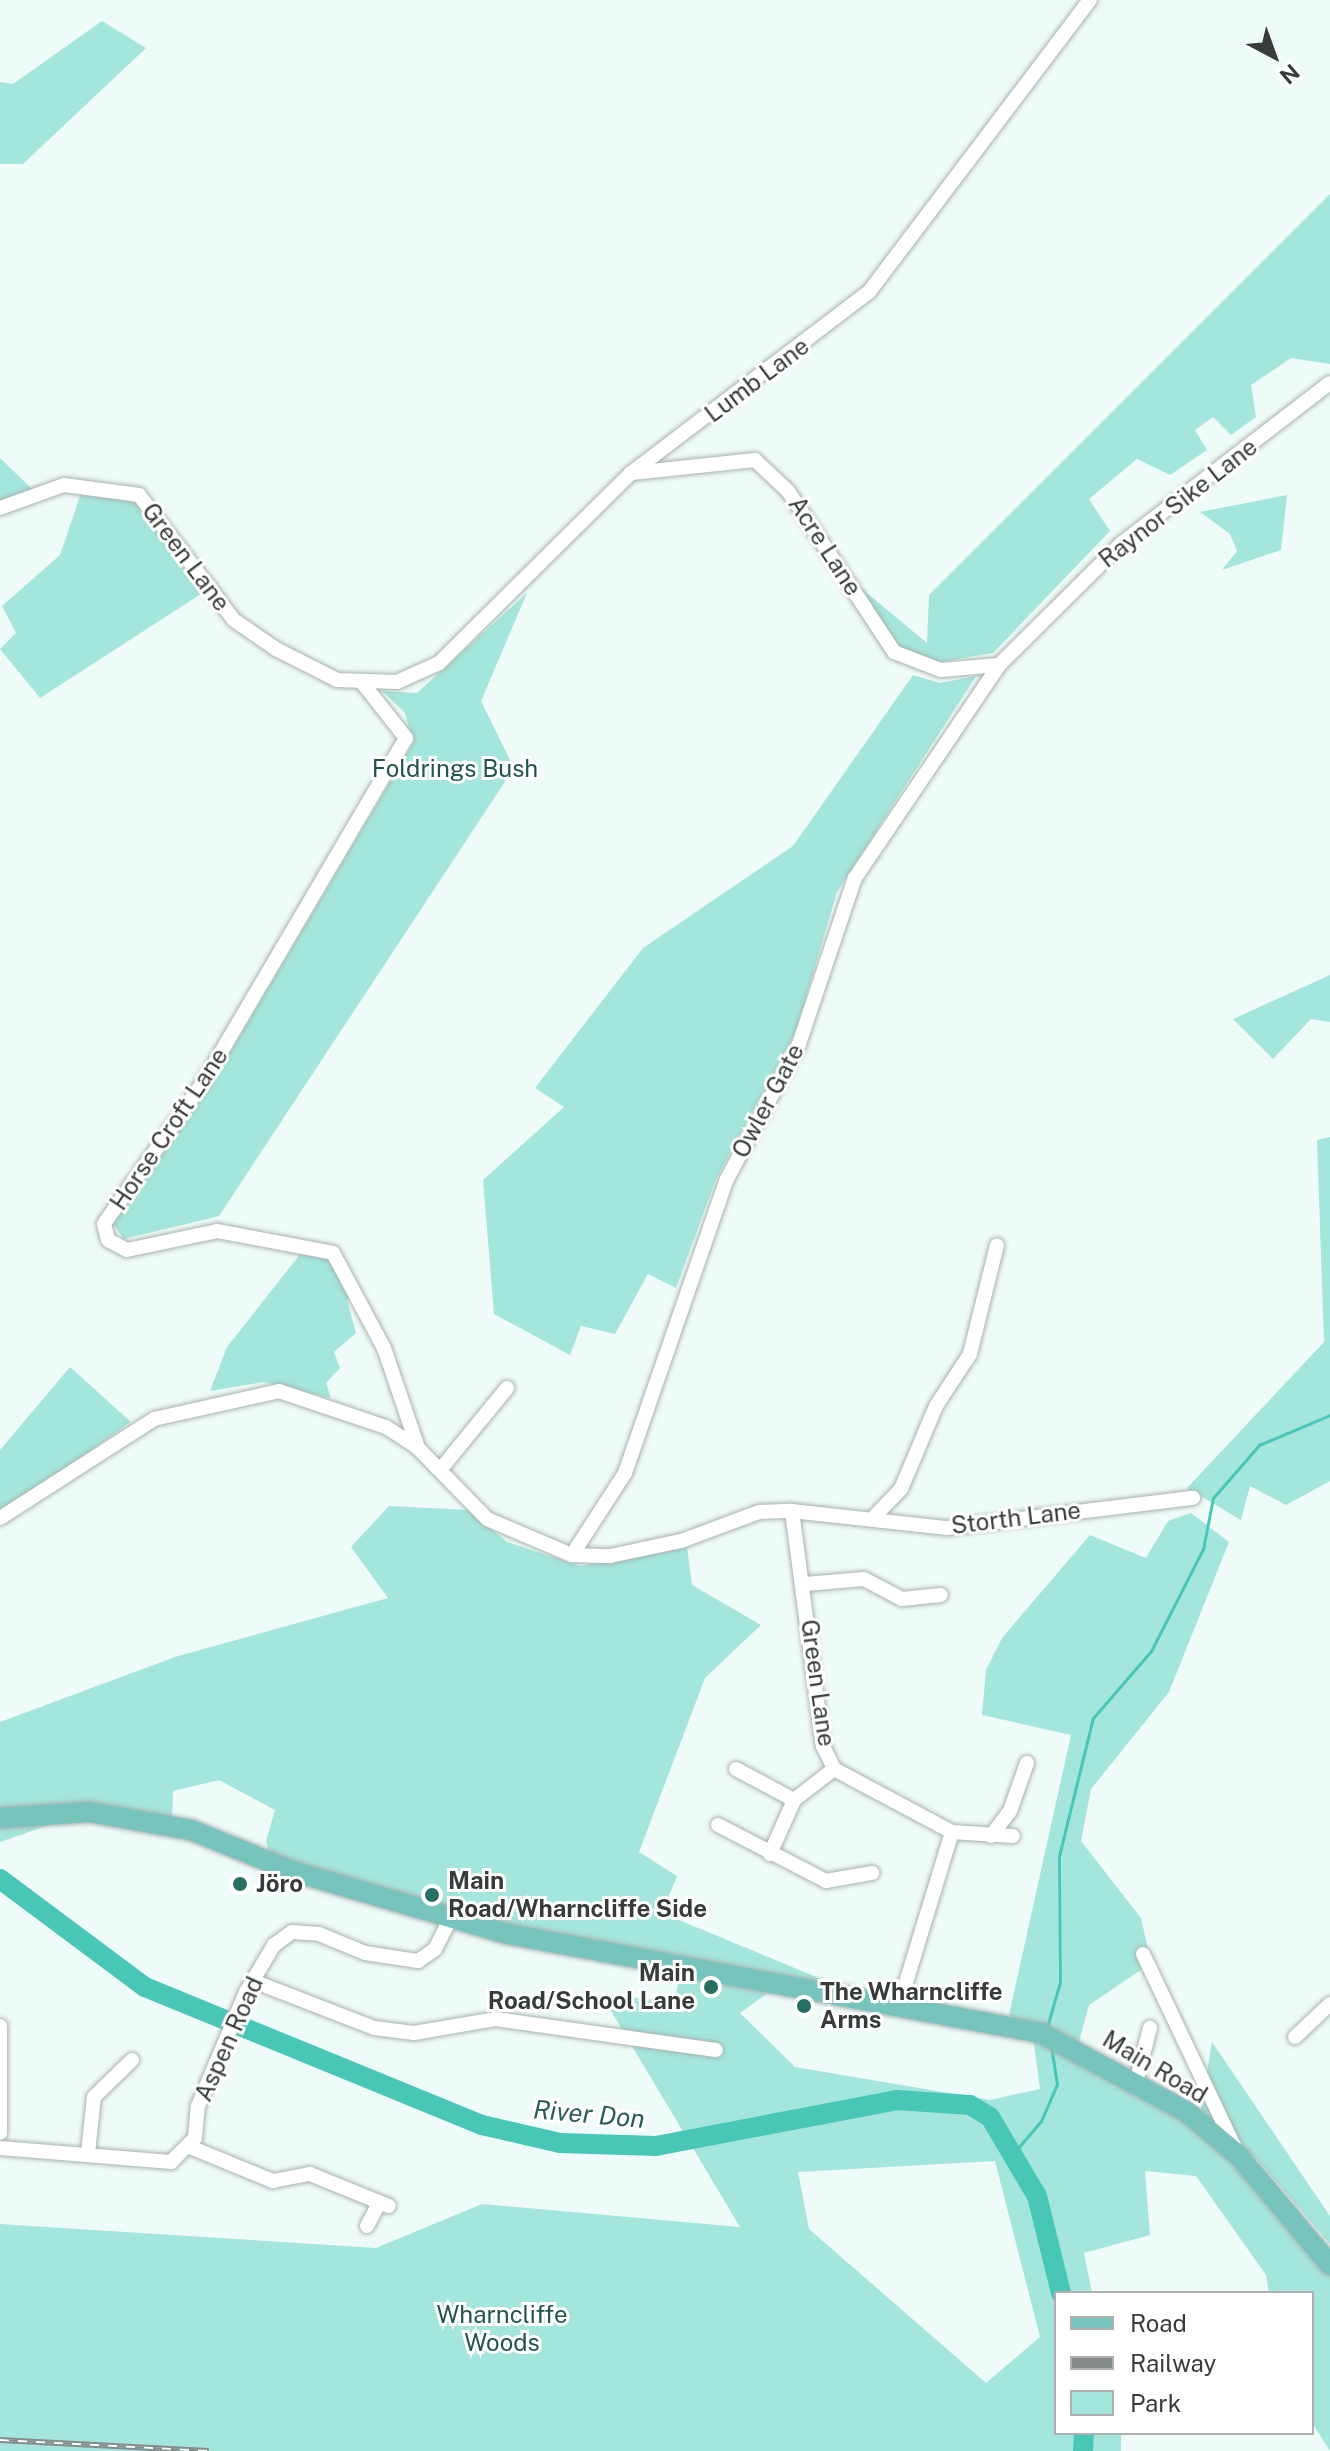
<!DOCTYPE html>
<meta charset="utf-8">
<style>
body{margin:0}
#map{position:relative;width:1330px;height:2451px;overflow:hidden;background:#effbf8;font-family:"Public Sans",sans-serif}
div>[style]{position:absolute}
.green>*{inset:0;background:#a4e6db}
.stream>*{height:3px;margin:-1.5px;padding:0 1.5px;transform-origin:1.5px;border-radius:1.5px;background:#48c6b6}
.river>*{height:20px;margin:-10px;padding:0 10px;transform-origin:10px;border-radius:10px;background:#48c6b6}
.roads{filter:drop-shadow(0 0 2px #a7b2b0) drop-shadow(0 0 2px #a7b2b0)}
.minor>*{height:14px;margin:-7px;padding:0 7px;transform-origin:7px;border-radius:7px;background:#fff}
.primary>*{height:20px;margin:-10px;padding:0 10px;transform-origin:10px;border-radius:10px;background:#77c4bc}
.rail>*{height:6px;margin-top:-3px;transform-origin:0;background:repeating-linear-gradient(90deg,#fff 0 9px,#858c8b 0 18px);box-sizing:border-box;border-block:2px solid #858c8b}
.dots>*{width:22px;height:22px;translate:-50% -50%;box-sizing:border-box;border:4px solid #fff;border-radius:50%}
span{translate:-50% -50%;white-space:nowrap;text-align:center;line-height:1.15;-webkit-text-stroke:6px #fff;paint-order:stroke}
.street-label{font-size:24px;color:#373c3b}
.park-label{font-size:24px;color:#20554e}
.poi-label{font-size:24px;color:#373c3b;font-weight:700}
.left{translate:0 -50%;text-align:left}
.right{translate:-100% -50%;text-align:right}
.water-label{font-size:26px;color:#2a5e56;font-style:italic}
.legend{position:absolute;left:1054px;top:2291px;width:260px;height:144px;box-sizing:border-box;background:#fff;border:2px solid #afb1b1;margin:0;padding:10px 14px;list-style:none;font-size:24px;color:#373c3b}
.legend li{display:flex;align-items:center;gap:16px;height:40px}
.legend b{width:40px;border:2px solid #afb1b1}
.north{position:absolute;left:1234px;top:16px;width:80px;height:80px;-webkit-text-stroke:6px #fff;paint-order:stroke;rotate:139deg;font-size:22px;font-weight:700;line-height:32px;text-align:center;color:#373c3b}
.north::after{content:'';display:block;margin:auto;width:28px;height:36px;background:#373c3b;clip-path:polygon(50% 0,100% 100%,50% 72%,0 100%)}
</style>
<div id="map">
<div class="green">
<i style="clip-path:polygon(102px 21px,146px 48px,23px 164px,0 164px,0 82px,13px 84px)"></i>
<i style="clip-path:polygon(1330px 194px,1330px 364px,1291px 358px,1251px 385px,1256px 417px,1231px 435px,1213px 417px,1195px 430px,1207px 450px,1170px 475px,1137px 459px,1089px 499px,1110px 531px,993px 653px,940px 662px,902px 652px,862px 589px,927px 643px,929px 595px)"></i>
<i style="clip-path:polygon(0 458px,34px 491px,0 502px)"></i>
<i style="clip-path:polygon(81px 493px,138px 503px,201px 594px,40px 698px,0 649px,16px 633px,2px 606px,60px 555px)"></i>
<i style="clip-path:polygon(1287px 495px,1281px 550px,1222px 570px,1237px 551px,1230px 534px,1200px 512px)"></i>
<i style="clip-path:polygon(527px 593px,481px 701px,514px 768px,219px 1216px,124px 1239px,113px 1224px,206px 1093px,413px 743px,405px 713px,382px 691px,417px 693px)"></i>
<i style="clip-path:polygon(913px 675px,940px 683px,976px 676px,837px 892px,796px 1031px,716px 1179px,676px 1288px,648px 1274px,615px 1334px,581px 1326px,570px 1355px,494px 1314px,483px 1180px,564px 1107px,535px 1088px,643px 948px,793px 846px)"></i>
<i style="clip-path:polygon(1330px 975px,1330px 1022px,1311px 1019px,1273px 1059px,1233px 1019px)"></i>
<i style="clip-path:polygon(1330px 1137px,1330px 1481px,1286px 1505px,1250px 1486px,1241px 1520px,1187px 1488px,1324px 1342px,1317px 1140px)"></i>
<i style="clip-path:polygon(305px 1248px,330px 1256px,353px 1296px,347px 1300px,356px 1333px,334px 1352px,340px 1368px,326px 1383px,331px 1398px,264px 1382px,210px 1391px,227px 1347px)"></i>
<i style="clip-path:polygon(70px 1367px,131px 1422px,0 1514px,0 1450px)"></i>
<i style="clip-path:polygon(389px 1506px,468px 1510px,507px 1542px,580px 1566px,687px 1547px,692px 1585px,761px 1625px,705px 1678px,639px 1852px,677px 1876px,662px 1913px,833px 1984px,507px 1925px,271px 1858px,266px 1841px,275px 1810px,219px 1780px,173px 1791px,172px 1822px,0 1809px,0 1722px,175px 1657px,388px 1598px,351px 1547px)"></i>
<i style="clip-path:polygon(1191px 1513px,1229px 1542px,1169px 1692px,1091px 1789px,1081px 1841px,1141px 1918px,1151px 1963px,1089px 2005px,1078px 2045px,1009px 2015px,1071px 1735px,982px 1715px,986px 1670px,1002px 1638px,1090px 1535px,1146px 1558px,1168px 1521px)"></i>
<i style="clip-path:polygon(72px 1817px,0 1842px,0 1825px)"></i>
<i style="clip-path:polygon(evenodd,681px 1971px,772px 1990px,740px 2013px,795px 2067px,990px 2100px,1040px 2089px,1033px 2037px,1170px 2108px,1237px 2160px,1330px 2275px,1330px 2451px,1312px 2423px,1312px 2293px,1269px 2293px,1266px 2275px,1196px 2176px,1145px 2171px,1150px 2235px,1084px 2253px,1092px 2293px,1056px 2293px,1056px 2433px,1121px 2433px,1121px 2451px,0 2451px,0 2224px,376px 2248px,482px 2204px,740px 2227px,601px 1994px,674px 2002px,681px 1971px,995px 2161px,1040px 2337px,986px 2383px,809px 2229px,798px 2172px,995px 2161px)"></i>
<i style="clip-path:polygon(1212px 2042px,1330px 2216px,1330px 2244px,1256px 2158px,1200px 2114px)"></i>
</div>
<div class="stream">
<i style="left:1213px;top:1498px;width:70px;rotate:-49deg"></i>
<i style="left:1259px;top:1445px;width:77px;rotate:-22.9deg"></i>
<i style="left:1047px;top:2027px;width:47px;rotate:-73.9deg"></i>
<i style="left:1060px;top:1982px;width:126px;rotate:-90.5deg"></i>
<i style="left:1059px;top:1856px;width:142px;rotate:-76.2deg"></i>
<i style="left:1093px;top:1718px;width:89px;rotate:-49.1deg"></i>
<i style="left:1151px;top:1651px;width:114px;rotate:-63deg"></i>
<i style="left:1203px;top:1549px;width:52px;rotate:-78.9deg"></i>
<i style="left:1012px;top:2155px;width:45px;rotate:-49.5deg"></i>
<i style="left:1041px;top:2121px;width:40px;rotate:-66.6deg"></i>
<i style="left:1057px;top:2084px;width:38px;rotate:-99deg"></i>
</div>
<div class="river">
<i style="left:0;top:1879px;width:181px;rotate:36.7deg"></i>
<i style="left:145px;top:1987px;width:364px;rotate:22.3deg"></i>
<i style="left:482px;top:2125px;width:80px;rotate:13deg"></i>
<i style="left:560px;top:2143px;width:96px;rotate:1.8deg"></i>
<i style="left:656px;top:2146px;width:245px;rotate:-10.8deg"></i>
<i style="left:897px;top:2100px;width:73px;rotate:3.9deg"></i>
<i style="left:970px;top:2105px;width:23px;rotate:31deg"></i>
<i style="left:990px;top:2117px;width:92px;rotate:59.3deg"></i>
<i style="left:1037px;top:2196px;width:100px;rotate:76.1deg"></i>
<i style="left:1083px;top:2451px;width:18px;rotate:-87deg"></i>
</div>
<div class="roads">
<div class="minor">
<i style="left:632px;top:473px;width:124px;rotate:-6deg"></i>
<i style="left:755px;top:460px;width:45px;rotate:43.2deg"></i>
<i style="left:788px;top:491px;width:193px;rotate:56.6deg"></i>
<i style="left:894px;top:652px;width:50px;rotate:21deg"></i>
<i style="left:941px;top:670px;width:58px;rotate:-4.9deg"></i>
<i style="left:0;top:508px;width:68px;rotate:-19.8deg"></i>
<i style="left:64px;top:485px;width:76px;rotate:7.6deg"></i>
<i style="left:139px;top:495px;width:157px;rotate:52.8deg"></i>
<i style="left:234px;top:620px;width:51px;rotate:34.6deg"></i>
<i style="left:276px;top:649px;width:68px;rotate:26.9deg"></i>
<i style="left:337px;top:680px;width:60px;rotate:1.9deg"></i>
<i style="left:397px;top:682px;width:46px;rotate:-24.3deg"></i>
<i style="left:439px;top:663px;width:270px;rotate:-44.7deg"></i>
<i style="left:631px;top:473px;width:299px;rotate:-37.3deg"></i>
<i style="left:869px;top:292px;width:366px;rotate:-52.9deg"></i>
<i style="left:361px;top:681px;width:73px;rotate:51.7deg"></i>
<i style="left:406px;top:738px;width:398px;rotate:120.5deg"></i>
<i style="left:204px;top:1081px;width:174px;rotate:125deg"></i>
<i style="left:104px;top:1224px;width:16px;rotate:76deg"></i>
<i style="left:108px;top:1240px;width:21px;rotate:28deg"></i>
<i style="left:127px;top:1250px;width:92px;rotate:-11.9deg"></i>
<i style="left:217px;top:1231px;width:118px;rotate:10.7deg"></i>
<i style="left:333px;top:1253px;width:108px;rotate:61.8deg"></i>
<i style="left:384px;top:1348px;width:106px;rotate:71.2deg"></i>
<i style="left:440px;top:1470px;width:106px;rotate:-50.7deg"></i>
<i style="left:792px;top:1511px;width:156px;rotate:6.3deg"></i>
<i style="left:947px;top:1528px;width:248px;rotate:-7deg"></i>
<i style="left:0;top:1518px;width:183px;rotate:-32.7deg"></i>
<i style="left:154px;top:1419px;width:128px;rotate:-12.6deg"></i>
<i style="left:279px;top:1391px;width:113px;rotate:18.6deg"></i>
<i style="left:386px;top:1427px;width:38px;rotate:33deg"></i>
<i style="left:418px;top:1448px;width:99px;rotate:45.8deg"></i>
<i style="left:487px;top:1519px;width:92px;rotate:23deg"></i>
<i style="left:572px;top:1555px;width:38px;rotate:2deg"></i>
<i style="left:610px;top:1556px;width:73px;rotate:-11.9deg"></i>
<i style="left:681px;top:1541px;width:83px;rotate:-20.4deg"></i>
<i style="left:759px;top:1512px;width:33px;rotate:-2deg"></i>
<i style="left:792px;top:1511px;width:237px;rotate:82.5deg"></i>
<i style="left:823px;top:1746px;width:25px;rotate:64deg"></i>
<i style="left:834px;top:1769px;width:134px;rotate:28.1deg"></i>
<i style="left:952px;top:1832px;width:178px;rotate:107deg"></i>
<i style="left:873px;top:1518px;width:40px;rotate:-46deg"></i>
<i style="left:901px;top:1489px;width:90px;rotate:-67.1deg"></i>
<i style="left:936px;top:1406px;width:62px;rotate:-56.8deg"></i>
<i style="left:970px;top:1354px;width:112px;rotate:-76.1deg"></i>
<i style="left:572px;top:1555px;width:98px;rotate:-57.1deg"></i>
<i style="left:625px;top:1473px;width:311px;rotate:-70.9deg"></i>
<i style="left:727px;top:1179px;width:153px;rotate:-61.9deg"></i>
<i style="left:799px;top:1044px;width:175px;rotate:-71.4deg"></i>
<i style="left:855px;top:878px;width:257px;rotate:-55.9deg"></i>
<i style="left:999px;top:665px;width:173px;rotate:-44.8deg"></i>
<i style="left:1122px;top:543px;width:262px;rotate:-37.6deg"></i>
<i style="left:805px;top:1584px;width:59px;rotate:-4.8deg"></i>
<i style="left:864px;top:1579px;width:43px;rotate:27.8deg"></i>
<i style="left:902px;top:1599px;width:39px;rotate:-6deg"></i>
<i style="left:736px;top:1769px;width:66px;rotate:28.1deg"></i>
<i style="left:718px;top:1825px;width:122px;rotate:27.4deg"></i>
<i style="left:826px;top:1881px;width:47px;rotate:-9.9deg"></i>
<i style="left:952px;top:1832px;width:61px;rotate:3.8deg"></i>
<i style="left:991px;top:1836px;width:31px;rotate:-53deg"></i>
<i style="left:1010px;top:1811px;width:51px;rotate:-70.5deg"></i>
<i style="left:770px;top:1854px;width:59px;rotate:-66deg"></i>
<i style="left:794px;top:1800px;width:51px;rotate:-37.8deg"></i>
<i style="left:1143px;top:1954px;width:215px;rotate:64.6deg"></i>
<i style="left:253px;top:1981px;width:130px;rotate:21.2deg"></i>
<i style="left:374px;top:2028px;width:40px;rotate:7.1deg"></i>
<i style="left:414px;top:2033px;width:82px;rotate:-9.8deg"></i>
<i style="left:495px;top:2019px;width:223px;rotate:8deg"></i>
<i style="left:0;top:2026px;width:107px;rotate:90deg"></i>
<i style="left:1295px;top:2037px;width:48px;rotate:-43.3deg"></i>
<i style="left:1136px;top:2082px;width:56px;rotate:-75.5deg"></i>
<i style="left:190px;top:2147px;width:90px;rotate:22.3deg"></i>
<i style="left:273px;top:2181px;width:38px;rotate:-11deg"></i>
<i style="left:310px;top:2174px;width:85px;rotate:22.1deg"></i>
<i style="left:0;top:2148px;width:172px;rotate:4.7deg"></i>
<i style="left:171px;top:2162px;width:34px;rotate:-45deg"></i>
<i style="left:195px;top:2138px;width:32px;rotate:-85deg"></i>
<i style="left:198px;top:2106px;width:124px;rotate:-67.2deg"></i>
<i style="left:246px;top:1992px;width:55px;rotate:-59.2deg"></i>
<i style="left:274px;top:1945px;width:22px;rotate:-36deg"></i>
<i style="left:292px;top:1932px;width:27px;rotate:4deg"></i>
<i style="left:319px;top:1934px;width:50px;rotate:22.4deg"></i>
<i style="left:365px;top:1953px;width:54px;rotate:8.6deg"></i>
<i style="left:418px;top:1961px;width:21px;rotate:-35deg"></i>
<i style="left:435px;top:1949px;width:36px;rotate:-63deg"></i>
<i style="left:88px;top:2153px;width:56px;rotate:-83.9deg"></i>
<i style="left:94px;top:2097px;width:53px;rotate:-44.2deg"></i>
<i style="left:367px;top:2226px;width:27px;rotate:-62deg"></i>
</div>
<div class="primary">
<i style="left:0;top:1818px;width:89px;rotate:-3.9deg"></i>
<i style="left:89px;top:1812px;width:104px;rotate:10deg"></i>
<i style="left:191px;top:1830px;width:109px;rotate:22.1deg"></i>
<i style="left:292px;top:1871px;width:225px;rotate:16.3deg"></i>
<i style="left:508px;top:1934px;width:542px;rotate:10.52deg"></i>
<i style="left:1041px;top:2033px;width:166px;rotate:28.4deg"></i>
<i style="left:1187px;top:2112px;width:68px;rotate:40.2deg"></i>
<i style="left:1239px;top:2156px;width:142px;rotate:50.1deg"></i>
</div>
</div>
<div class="rail">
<i style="left:0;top:2440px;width:209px;rotate:3deg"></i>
</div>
<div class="dots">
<i style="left:240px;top:1884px;background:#276e65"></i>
<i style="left:432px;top:1895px;background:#276e65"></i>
<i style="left:711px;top:1987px;background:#276e65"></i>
<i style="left:804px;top:2006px;background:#276e65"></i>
</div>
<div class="street-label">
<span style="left:757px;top:380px;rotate:-37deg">Lumb Lane</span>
<span style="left:1178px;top:503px;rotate:-38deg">Raynor Sike Lane</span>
<span style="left:825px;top:546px;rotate:57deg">Acre Lane</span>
<span style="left:186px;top:557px;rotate:53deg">Green Lane</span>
<span style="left:768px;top:1101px;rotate:-62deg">Owler Gate</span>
<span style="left:169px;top:1129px;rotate:-56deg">Horse Croft Lane</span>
<span style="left:1016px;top:1518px;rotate:-7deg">Storth Lane</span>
<span style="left:818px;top:1683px;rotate:82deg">Green Lane</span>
<span style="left:229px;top:2039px;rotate:-66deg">Aspen Road</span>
<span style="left:1155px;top:2067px;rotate:31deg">Main Road</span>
</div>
<div class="park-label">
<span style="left:455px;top:769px">Foldrings Bush</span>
<span style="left:502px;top:2329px">Wharncliffe<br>Woods</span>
</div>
<div class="poi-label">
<span class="left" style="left:448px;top:1895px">Main<br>Road/Wharncliffe Side</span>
<span class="left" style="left:256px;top:1884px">Jöro</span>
<span class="right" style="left:695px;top:1987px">Main<br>Road/School Lane</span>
<span class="left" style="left:820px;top:2006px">The Wharncliffe<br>Arms</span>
</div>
<div class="water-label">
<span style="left:589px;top:2114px;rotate:5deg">River Don</span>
</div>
<ul class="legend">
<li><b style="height:10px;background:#77c4bc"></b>Road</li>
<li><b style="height:10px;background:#858c8b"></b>Railway</li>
<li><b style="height:22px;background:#a4e6db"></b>Park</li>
</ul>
<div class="north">N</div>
</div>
